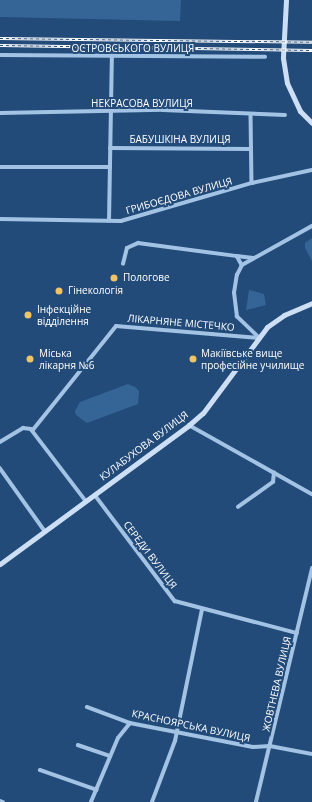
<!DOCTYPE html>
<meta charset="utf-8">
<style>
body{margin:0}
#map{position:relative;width:312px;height:802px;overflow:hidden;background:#224b79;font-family:"Open Sans",sans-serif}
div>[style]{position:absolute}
.green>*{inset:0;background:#356597}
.street>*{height:3.5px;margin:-1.75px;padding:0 1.75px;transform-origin:1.75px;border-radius:1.75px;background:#a3c3e5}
.secondary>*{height:5px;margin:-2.5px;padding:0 2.5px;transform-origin:2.5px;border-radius:2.5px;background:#cddff4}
.rail>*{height:2.5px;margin-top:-1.25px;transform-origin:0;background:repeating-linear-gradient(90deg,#224b79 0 3px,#fff 0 6px);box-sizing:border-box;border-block:1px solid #fff}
.dots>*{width:11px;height:11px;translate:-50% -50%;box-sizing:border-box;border:2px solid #224b79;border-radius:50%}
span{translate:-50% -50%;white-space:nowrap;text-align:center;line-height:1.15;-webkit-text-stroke:4px #224b79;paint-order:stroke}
.street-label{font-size:10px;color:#fff}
.poi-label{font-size:10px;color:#fff}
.left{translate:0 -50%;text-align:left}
</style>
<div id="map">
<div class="green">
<i style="clip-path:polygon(0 0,181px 0,180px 21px,0 17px)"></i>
<i style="clip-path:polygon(312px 238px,312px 261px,305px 248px,305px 243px)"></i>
<i style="clip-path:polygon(249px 290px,264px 294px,266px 305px,246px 310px)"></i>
<i style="clip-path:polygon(128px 384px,135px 387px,139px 391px,138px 404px,87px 423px,76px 415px,75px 411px,80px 402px)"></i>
</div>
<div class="street">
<i style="left:0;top:55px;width:265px;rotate:0.4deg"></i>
<i style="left:0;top:113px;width:163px;rotate:-1.1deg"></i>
<i style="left:163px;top:110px;width:122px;rotate:2.3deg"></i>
<i style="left:251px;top:114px;width:69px;rotate:89.2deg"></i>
<i style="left:110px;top:148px;width:140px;rotate:0.4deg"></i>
<i style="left:0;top:167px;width:110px"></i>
<i style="left:0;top:219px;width:121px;rotate:0.9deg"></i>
<i style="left:121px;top:221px;width:136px;rotate:-16.2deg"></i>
<i style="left:252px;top:183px;width:61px;rotate:-12.2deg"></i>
<i style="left:109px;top:221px;width:164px;rotate:-89deg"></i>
<i style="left:237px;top:256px;width:16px;rotate:7deg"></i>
<i style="left:123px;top:264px;width:16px;rotate:-76deg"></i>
<i style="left:127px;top:248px;width:12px;rotate:-24deg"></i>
<i style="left:138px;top:243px;width:100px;rotate:7.5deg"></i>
<i style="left:237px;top:256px;width:10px;rotate:61deg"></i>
<i style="left:258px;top:337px;width:29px;rotate:-136deg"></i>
<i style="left:237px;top:317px;width:24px;rotate:-97deg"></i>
<i style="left:234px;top:293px;width:18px;rotate:-81deg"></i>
<i style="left:237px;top:275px;width:11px;rotate:-63deg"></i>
<i style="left:242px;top:265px;width:80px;rotate:-29.1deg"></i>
<i style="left:189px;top:425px;width:141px;rotate:29.3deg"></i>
<i style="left:32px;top:431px;width:134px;rotate:-51.3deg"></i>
<i style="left:116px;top:326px;width:144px;rotate:4.8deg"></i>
<i style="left:0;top:442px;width:27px;rotate:-31deg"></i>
<i style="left:23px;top:428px;width:8px;rotate:7deg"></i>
<i style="left:31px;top:429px;width:91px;rotate:52.6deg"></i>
<i style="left:0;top:468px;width:77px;rotate:54.5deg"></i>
<i style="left:95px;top:495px;width:133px;rotate:53deg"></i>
<i style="left:175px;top:601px;width:126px;rotate:14.7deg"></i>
<i style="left:238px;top:507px;width:43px;rotate:-35.5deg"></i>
<i style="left:273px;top:482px;width:9px;rotate:-84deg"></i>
<i style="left:87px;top:707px;width:46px;rotate:20.4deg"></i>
<i style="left:130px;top:723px;width:125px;rotate:11deg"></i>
<i style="left:253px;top:747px;width:17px;rotate:-3deg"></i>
<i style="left:270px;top:746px;width:43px;rotate:10.8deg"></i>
<i style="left:78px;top:745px;width:34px;rotate:19deg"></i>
<i style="left:40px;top:770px;width:60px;rotate:19.3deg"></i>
<i style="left:0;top:801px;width:3px;rotate:18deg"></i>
<i style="left:91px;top:802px;width:69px;rotate:-67.1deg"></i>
<i style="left:118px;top:738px;width:19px;rotate:-51deg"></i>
<i style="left:152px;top:802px;width:65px;rotate:-69.3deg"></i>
<i style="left:175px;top:741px;width:134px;rotate:-78.4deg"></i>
<i style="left:256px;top:802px;width:240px;rotate:-76.5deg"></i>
</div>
<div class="secondary">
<i style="left:286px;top:0;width:58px;rotate:93deg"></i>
<i style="left:283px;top:58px;width:25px;rotate:81deg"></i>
<i style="left:287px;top:83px;width:31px;rotate:65deg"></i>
<i style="left:300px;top:111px;width:17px;rotate:45deg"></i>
<i style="left:0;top:564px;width:235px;rotate:-36.3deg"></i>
<i style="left:189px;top:425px;width:18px;rotate:-41deg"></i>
<i style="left:203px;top:413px;width:107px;rotate:-53.3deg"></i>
<i style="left:267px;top:327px;width:21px;rotate:-35deg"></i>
<i style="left:284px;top:315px;width:30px;rotate:-23deg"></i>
</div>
<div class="rail">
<i style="left:0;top:38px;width:312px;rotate:0.7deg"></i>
<i style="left:0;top:45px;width:312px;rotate:0.9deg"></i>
</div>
<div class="dots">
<i style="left:114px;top:278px;background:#f0c365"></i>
<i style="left:59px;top:291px;background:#f0c365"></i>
<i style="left:28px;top:315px;background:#f0c365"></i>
<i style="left:30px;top:359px;background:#f0c365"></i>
<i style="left:193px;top:359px;background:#f0c365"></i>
</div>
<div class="street-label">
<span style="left:133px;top:49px">ОСТРОВСЬКОГО ВУЛИЦЯ</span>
<span style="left:142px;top:104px">НЕКРАСОВА ВУЛИЦЯ</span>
<span style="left:180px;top:140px">БАБУШКІНА ВУЛИЦЯ</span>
<span style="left:179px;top:196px;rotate:-16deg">ГРИБОЄДОВА ВУЛИЦЯ</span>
<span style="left:181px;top:323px;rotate:5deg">ЛІКАРНЯНЕ МІСТЕЧКО</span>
<span style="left:144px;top:446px;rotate:-37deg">КУЛАБУХОВА ВУЛИЦЯ</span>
<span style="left:150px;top:555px;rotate:53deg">СЕРЕДИ ВУЛИЦЯ</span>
<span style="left:277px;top:684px;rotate:-77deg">ЖОВТНЕВА ВУЛИЦЯ</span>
<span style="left:191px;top:726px;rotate:12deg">КРАСНОЯРСЬКА ВУЛИЦЯ</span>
</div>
<div class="poi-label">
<span class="left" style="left:123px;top:278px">Пологове</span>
<span class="left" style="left:68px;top:291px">Гінекологія</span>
<span class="left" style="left:37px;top:315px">Інфекційне<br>відділення</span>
<span class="left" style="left:39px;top:359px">Міська<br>лікарня №6</span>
<span class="left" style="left:201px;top:359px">Макіївське вище<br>професійне училище</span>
</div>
</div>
